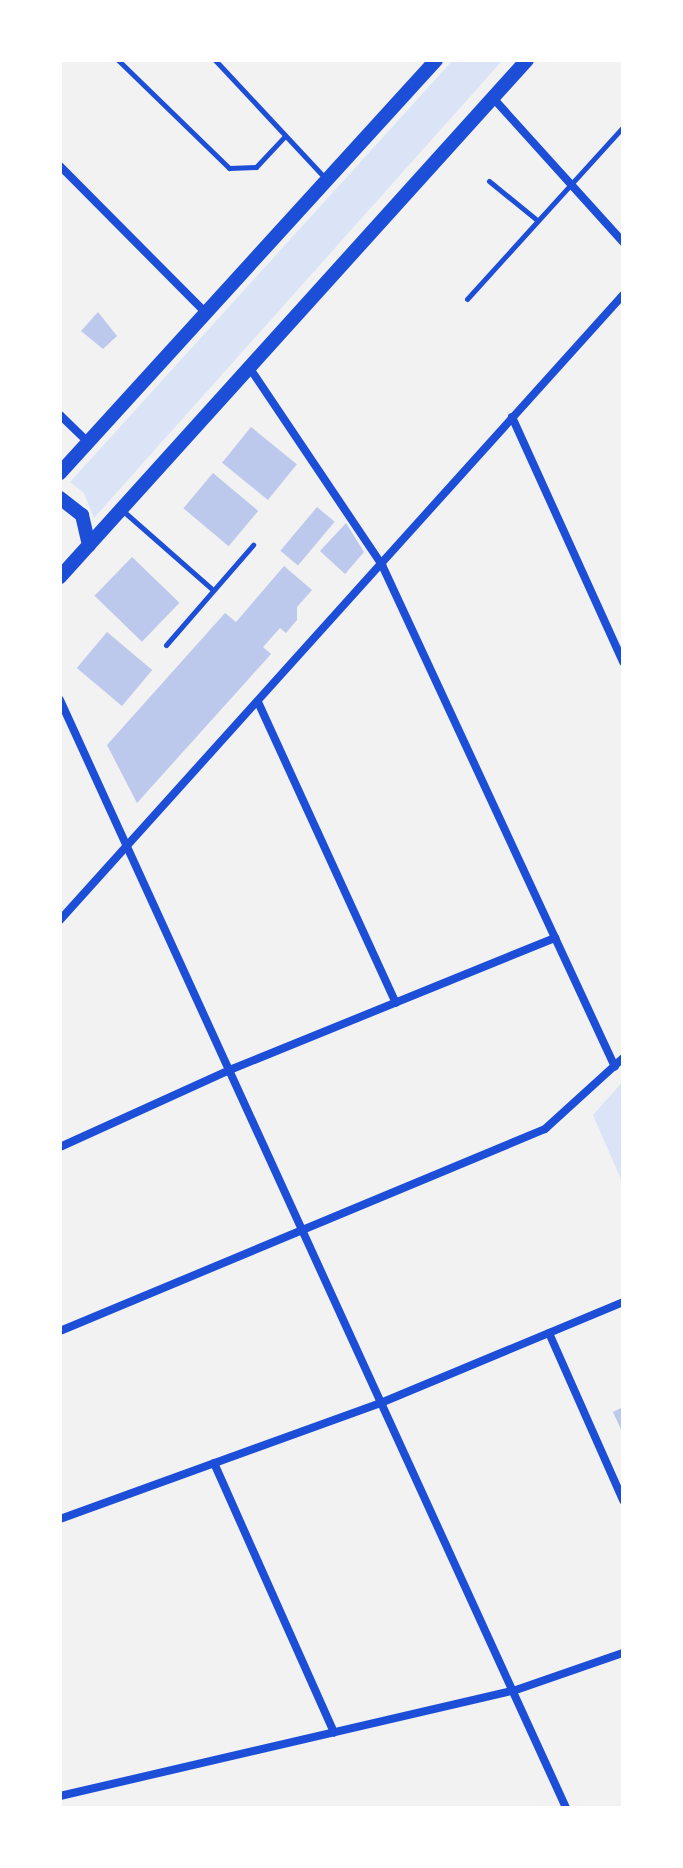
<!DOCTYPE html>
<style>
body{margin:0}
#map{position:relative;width:683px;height:1868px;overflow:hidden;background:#f2f2f2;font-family:"DejaVu Sans",sans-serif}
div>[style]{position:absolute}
.green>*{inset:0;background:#dbe4f7}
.building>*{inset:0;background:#bdc9ec;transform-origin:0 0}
.service>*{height:5px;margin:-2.5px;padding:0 2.5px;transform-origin:2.5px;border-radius:2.5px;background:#1d4ed8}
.minor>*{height:8px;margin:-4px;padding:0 4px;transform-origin:4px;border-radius:4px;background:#1d4ed8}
.secondary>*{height:14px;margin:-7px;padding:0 7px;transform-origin:7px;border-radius:7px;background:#1d4ed8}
span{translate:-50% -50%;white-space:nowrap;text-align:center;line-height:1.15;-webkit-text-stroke:6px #fff;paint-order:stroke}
.frame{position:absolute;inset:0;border:62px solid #fff;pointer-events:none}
</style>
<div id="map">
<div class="green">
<i style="clip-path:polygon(453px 60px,501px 62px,94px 518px,84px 493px,70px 482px)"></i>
<i style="clip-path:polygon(623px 1081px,623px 1184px,593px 1115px)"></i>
</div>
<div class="building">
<i style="clip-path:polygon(98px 312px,117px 336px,103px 349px,81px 331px)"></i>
<i style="left:251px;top:427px;width:59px;height:46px;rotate:39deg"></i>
<i style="left:213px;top:473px;width:59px;height:46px;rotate:40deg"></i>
<i style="left:317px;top:507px;width:23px;height:57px;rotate:40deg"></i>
<i style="clip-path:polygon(346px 523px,364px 552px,345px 574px,320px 551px)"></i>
<i style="left:132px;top:557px;width:66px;height:54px;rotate:44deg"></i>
<i style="clip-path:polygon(284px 566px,312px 590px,297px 607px,297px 620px,286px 633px,280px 628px,263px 647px,271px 654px,137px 803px,107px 745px,225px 613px,236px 622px)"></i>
<i style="left:107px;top:632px;width:59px;height:47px;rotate:40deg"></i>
<i style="clip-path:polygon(623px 1407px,623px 1434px,613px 1412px)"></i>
</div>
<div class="service">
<i style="left:118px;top:60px;width:155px;rotate:44.2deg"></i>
<i style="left:229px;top:168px;width:27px;rotate:-2deg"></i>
<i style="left:256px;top:167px;width:42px;rotate:-46.9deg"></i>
<i style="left:215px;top:60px;width:161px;rotate:47deg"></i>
<i style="left:489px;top:181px;width:62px;rotate:39.1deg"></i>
<i style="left:467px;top:299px;width:232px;rotate:-47.8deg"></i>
<i style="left:122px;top:510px;width:121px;rotate:41.3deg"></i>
<i style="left:166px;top:645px;width:133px;rotate:-49deg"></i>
</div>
<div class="minor">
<i style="left:493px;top:98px;width:194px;rotate:47.9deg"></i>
<i style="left:60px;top:166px;width:207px;rotate:45.2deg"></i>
<i style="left:249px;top:367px;width:239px;rotate:56.1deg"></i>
<i style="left:382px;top:565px;width:553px;rotate:65.1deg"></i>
<i style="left:60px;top:415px;width:39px;rotate:44deg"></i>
<i style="left:512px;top:417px;width:269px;rotate:65.6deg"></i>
<i style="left:60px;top:700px;width:1218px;rotate:65.45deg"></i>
<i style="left:258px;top:702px;width:331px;rotate:65.4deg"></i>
<i style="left:60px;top:920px;width:841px;rotate:-47.99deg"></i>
<i style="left:60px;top:1147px;width:189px;rotate:-24.4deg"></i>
<i style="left:232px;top:1069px;width:349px;rotate:-22.1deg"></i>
<i style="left:60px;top:1331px;width:525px;rotate:-22.61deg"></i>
<i style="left:545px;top:1129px;width:105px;rotate:-42.3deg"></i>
<i style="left:549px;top:1333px;width:183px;rotate:66.1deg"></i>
<i style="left:214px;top:1463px;width:295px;rotate:66deg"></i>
<i style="left:60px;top:1519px;width:344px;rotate:-19.9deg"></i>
<i style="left:383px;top:1402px;width:260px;rotate:-22.6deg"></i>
<i style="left:60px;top:1796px;width:465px;rotate:-13.1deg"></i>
<i style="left:513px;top:1691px;width:116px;rotate:-19.1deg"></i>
</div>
<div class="secondary">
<i style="left:60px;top:473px;width:559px;rotate:-47.68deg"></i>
<i style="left:60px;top:498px;width:28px;rotate:38deg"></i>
<i style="left:82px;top:515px;width:31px;rotate:77deg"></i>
<i style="left:60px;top:577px;width:697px;rotate:-47.91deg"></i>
</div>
<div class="frame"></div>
</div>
